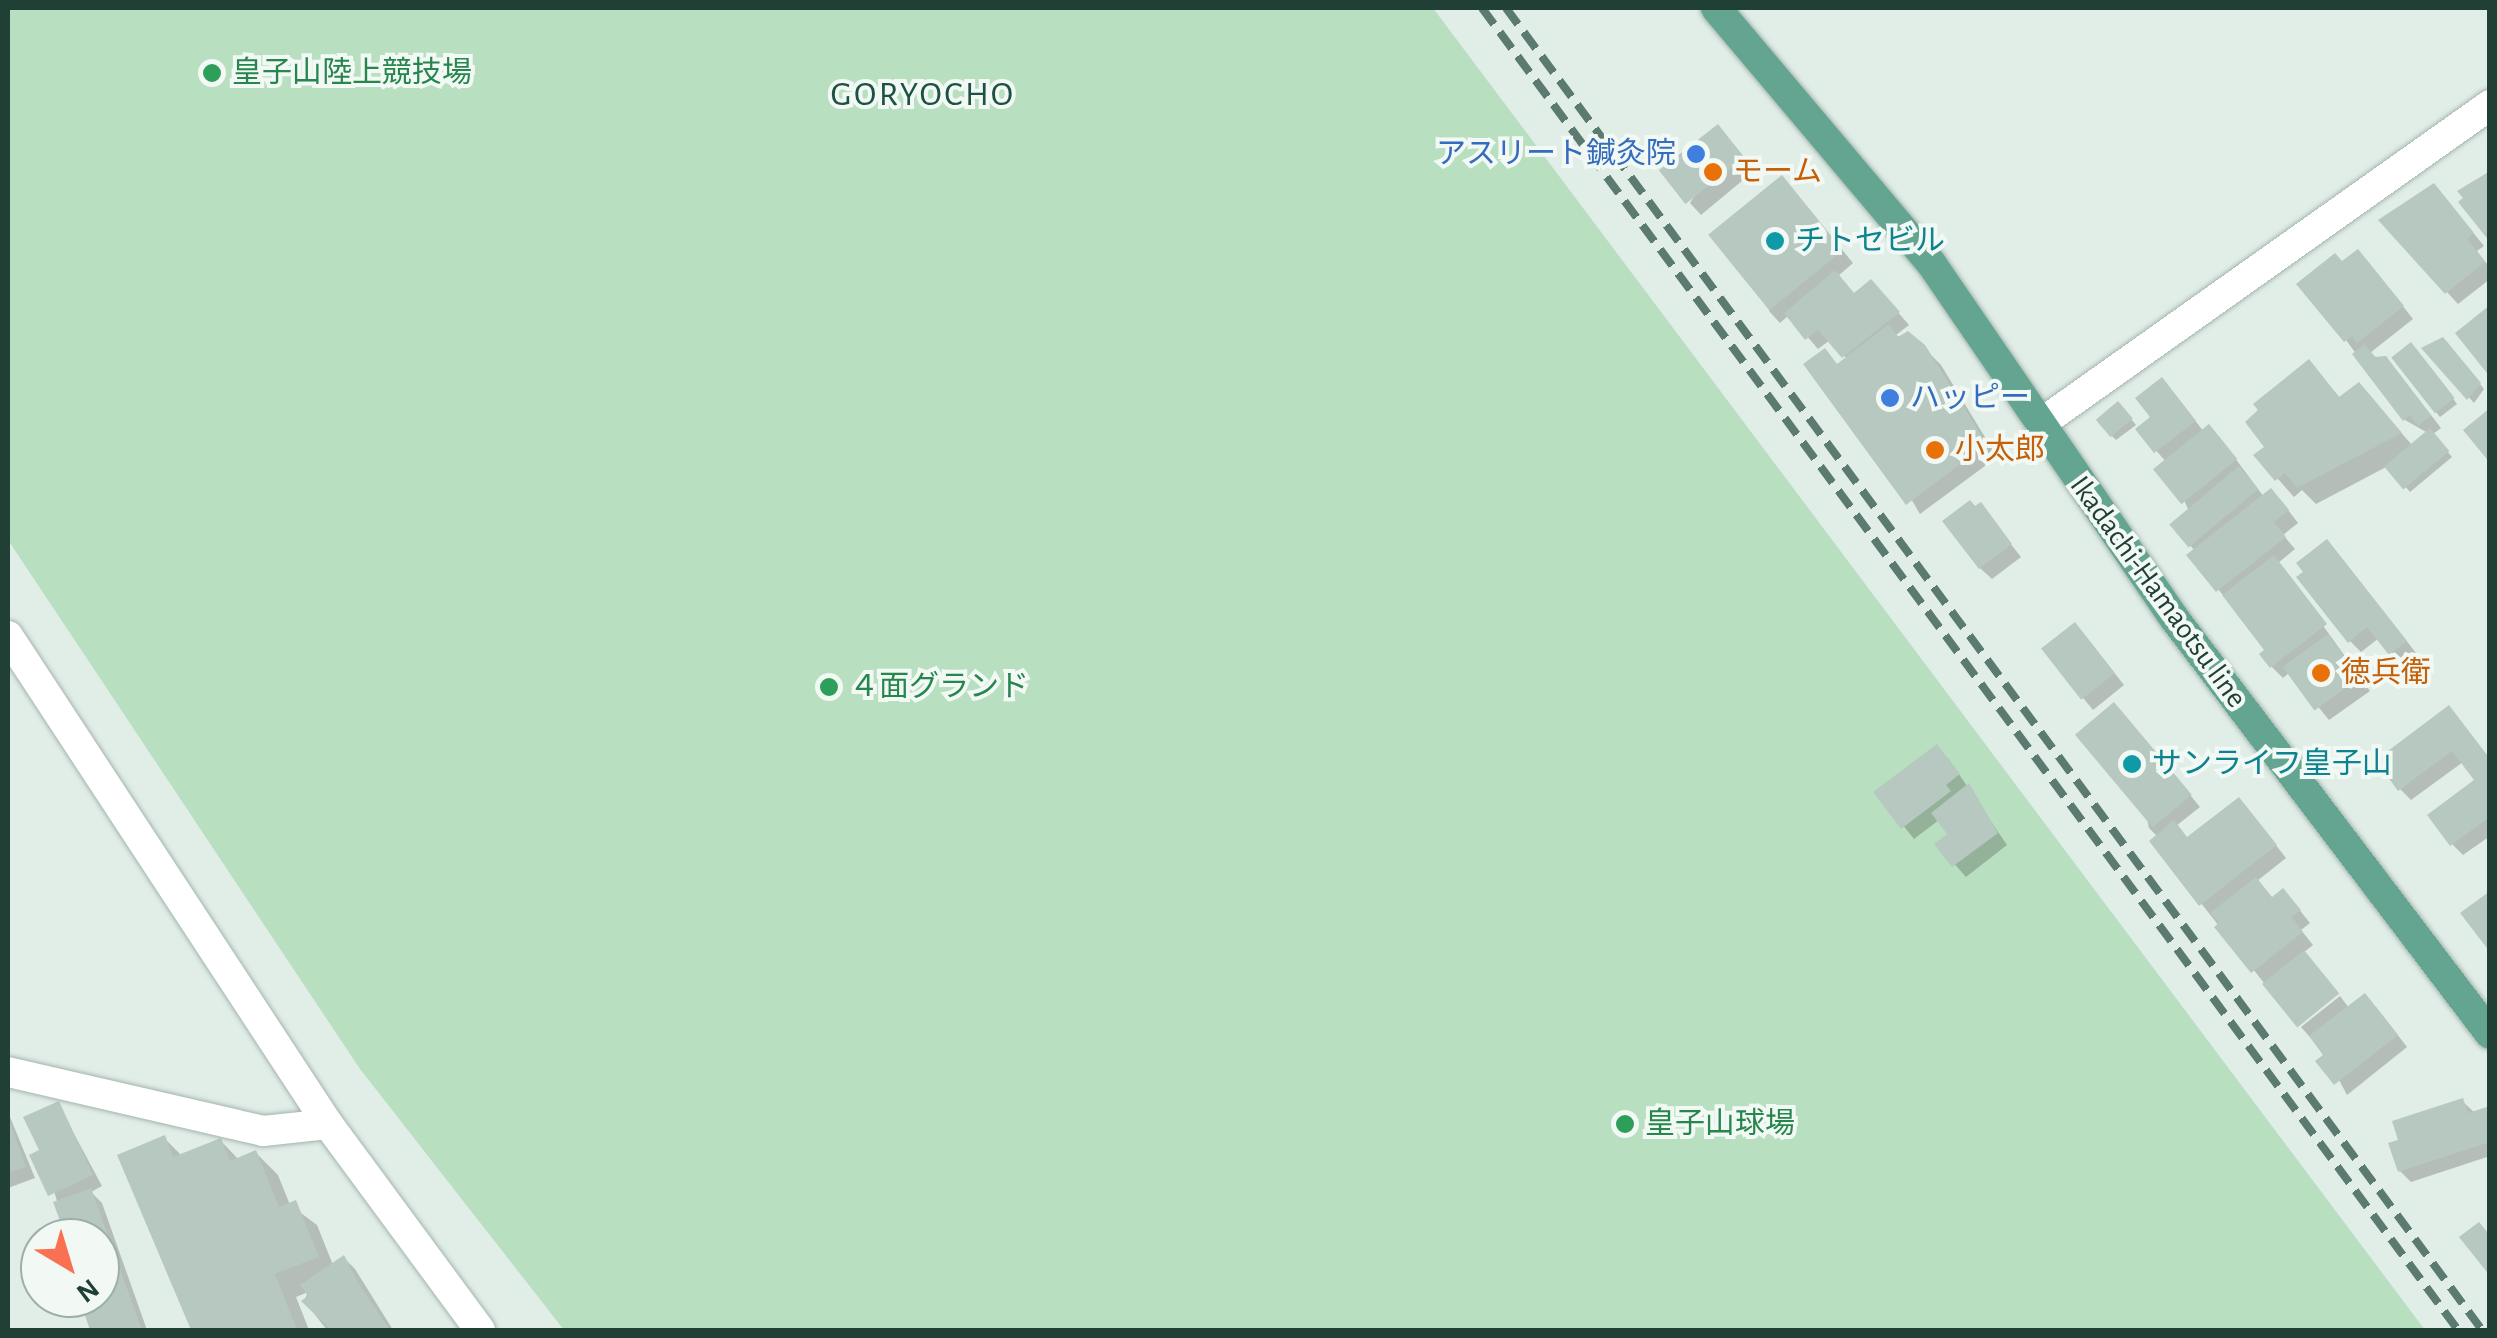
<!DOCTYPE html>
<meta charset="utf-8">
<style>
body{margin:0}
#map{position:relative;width:2497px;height:1338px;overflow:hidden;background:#e1ede7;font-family:"Alegreya Sans","Noto Sans JP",sans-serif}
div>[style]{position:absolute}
.green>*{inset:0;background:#b9dfc1}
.shadow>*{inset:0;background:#0003}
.building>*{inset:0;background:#b6c8c0;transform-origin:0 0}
.roads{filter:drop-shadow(0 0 2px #a3b5ae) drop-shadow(0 0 2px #a3b5ae)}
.street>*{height:30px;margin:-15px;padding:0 15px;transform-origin:15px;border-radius:15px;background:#fff}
.secondary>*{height:30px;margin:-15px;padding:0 15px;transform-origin:15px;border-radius:15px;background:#fff}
.primary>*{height:30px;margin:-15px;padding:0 15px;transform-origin:15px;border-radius:15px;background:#63a590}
.rail>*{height:8px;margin-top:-4px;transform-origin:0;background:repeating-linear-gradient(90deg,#5b7a70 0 20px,transparent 0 30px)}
.dots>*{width:28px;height:28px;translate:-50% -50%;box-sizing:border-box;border:5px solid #f2f9f5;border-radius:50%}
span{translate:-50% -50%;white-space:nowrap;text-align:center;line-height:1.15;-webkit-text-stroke:8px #f2f9f5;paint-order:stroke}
.leisure-label{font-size:30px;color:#27864d}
.left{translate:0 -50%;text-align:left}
.shop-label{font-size:30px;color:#366cbe}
.right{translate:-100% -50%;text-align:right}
.food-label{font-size:30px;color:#c56008}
.culture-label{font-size:30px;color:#0d838f}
.street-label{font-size:30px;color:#203f35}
.quarter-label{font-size:35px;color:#1b5241;letter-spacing:2.5px}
.frame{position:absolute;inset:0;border:10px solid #203f35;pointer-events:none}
.north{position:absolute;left:20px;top:1218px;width:100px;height:100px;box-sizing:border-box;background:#f2f9f5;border:2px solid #9eafa8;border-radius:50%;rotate:142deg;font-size:28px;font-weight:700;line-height:40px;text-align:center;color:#203f35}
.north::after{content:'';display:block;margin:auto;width:35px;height:45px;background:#fa7052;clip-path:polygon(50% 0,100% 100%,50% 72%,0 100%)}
</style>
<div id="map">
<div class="green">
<i style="clip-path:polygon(8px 8px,1433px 8px,2425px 1330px,564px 1330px,360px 1069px,8px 540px)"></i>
</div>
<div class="shadow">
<i style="clip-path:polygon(1729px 139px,1755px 170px,1701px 215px,1690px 203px)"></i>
<i style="clip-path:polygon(1793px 190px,1853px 263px,1838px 276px,1855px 295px,1882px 294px,1909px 325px,1896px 335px,1923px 347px,1941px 365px,1997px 457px,1920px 514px,1824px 351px,1839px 366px,1847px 359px,1830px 340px,1818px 349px,1789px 315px,1780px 323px,1769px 311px)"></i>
<i style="clip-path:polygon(2445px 198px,2484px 246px,2477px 251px,2490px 268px,2490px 279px,2458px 304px,2382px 221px)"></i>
<i style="clip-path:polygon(2369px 263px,2413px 319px,2370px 353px,2397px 371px,2441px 428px,2433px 434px,2452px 457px,2410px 492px,2388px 466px,2316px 504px,2302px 490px,2294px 497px,2257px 455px,2267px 447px,2309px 362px,2341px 399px,2359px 385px,2412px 445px,2428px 433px,2405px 420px,2346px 340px,2343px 264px)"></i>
<i style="clip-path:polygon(2446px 341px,2484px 389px,2474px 403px,2426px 349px)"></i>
<i style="clip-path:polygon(2416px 350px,2457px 404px,2440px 417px,2436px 412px)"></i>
<i style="clip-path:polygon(2173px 392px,2204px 432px,2209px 427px,2220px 438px,2264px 497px,2282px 502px,2298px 523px,2283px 535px,2295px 549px,2278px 563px,2370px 691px,2329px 720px,2290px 672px,2283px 678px,2272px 667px,2268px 650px,2190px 555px,2195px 551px,2189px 544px,2188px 509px,2168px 464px,2138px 430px)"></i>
<i style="clip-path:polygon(2123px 409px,2136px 425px,2116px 440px,2111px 435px)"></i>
<i style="clip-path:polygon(1980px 505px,2021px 557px,1992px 579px,1980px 568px,1975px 509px)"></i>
<i style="clip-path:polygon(2338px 554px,2416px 653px,2402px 664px,2379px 638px,2361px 652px,2350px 641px)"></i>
<i style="clip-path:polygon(2086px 637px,2124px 685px,2093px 710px,2044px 650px)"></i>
<i style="clip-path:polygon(2449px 708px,2490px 759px,2490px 836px,2463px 855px,2452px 844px,2478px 781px,2463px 762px,2411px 800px,2400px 789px)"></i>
<i style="clip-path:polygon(2125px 716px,2200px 807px,2176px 826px,2189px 840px,2250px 812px,2286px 858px,2257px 881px,2273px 899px,2294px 903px,2310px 923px,2301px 930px,2313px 945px,2264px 983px,2152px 841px,2158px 837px,2149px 828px)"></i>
<i style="clip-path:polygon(1948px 758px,2007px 845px,1966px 877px,1938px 845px,1950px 835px,1939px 820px,1914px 839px,1877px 793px)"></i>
<i style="clip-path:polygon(2340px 996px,2349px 1008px,2376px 1007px,2407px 1047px,2347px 1095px,2326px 1055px,2301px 1027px)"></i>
<i style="clip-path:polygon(2462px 1101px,2475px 1113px,2490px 1110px,2490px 1156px,2411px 1182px,2400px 1171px)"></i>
<i style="clip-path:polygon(58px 1104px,102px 1186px,91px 1192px,102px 1203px,147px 1330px,93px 1330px,81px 1298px,100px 1298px,100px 1238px,60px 1238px,57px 1230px,65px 1227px,42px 1152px)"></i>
<i style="clip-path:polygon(8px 1112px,35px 1178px,8px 1188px)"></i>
<i style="clip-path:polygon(164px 1138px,182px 1156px,221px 1141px,239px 1160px,256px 1153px,278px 1175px,290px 1205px,317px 1225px,333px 1265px,344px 1258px,355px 1269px,393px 1330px,327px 1330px,304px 1301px,308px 1292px,296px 1297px,309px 1330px,193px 1330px,120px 1156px)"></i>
</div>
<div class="building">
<i style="left:1718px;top:124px;width:43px;height:75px;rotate:52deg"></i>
<i style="clip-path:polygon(2490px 171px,2490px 242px,2458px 202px,2463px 198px,2457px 191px)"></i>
<i style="left:1782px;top:175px;width:97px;height:95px;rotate:51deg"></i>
<i style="clip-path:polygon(2434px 183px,2474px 233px,2467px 239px,2485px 262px,2445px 294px,2378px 220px)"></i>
<i style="clip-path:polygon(2358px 249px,2404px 306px,2357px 343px,2352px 336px,2344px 342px,2296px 284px,2335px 253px,2342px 261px)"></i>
<i style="clip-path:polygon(1835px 270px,1854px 293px,1871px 279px,1900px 312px,1842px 358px,1818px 330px,1805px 340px,1784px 313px)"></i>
<i style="clip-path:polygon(2490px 305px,2490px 377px,2455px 333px)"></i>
<i style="clip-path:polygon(1889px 324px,1898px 337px,1908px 331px,1925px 345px,1987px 444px,1906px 505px,1803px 364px,1825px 348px,1837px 364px)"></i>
<i style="clip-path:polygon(2443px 337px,2481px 383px,2467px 400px,2421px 348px)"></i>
<i style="left:2411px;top:342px;width:71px;height:25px;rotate:52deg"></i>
<i style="clip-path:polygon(2365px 344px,2375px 357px,2386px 356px,2431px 416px,2418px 426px,2410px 415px,2403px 421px,2352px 354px)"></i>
<i style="clip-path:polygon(2309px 359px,2339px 397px,2359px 382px,2402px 433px,2297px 488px,2285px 473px,2275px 481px,2253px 455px,2264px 447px,2245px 422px,2258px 410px,2253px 404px)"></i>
<i style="clip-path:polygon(2162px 377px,2196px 421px,2154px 453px,2135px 429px,2150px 417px,2135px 398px)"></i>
<i style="left:2118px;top:401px;width:23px;height:29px;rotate:50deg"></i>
<i style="clip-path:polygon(2490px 408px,2490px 463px,2463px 430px)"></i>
<i style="left:2209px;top:424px;width:45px;height:72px;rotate:51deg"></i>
<i style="left:2430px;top:428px;width:30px;height:60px;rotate:50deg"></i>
<i style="left:2239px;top:466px;width:30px;height:91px;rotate:50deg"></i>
<i style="clip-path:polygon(2271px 488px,2289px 510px,2274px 522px,2286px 537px,2216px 592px,2186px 555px)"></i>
<i style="clip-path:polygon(1970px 500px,1975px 506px,1981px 502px,2012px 544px,1979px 569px,1942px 521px)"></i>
<i style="clip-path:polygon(2327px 539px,2407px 641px,2389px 655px,2367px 627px,2348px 643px,2296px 577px,2303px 572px,2296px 563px)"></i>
<i style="clip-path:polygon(2274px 555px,2327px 624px,2270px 668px,2259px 654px,2264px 650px,2222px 595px)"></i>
<i style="left:2075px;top:622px;width:65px;height:43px;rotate:52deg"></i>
<i style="left:2328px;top:634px;width:54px;height:56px;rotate:54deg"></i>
<i style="left:2114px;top:702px;width:121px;height:51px;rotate:50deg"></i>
<i style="clip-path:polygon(2449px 705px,2490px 759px,2490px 817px,2450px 846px,2427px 815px,2474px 780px,2452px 751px,2398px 791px,2376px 760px)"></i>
<i style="clip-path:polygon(1937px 744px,1960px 774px,1946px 785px,1951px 791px,1901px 829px,1873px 792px)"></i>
<i style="clip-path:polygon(1969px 783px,1998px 833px,1952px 867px,1934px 844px,1947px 834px,1931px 813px)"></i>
<i style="clip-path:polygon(2239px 797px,2277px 845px,2199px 906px,2149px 841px,2174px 820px,2187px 837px)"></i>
<i style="clip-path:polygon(2256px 877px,2272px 897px,2283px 888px,2301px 910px,2292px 917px,2303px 932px,2251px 973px,2214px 927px,2219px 923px,2210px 913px)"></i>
<i style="clip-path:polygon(2490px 891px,2490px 952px,2460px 913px)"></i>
<i style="left:2304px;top:950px;width:56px;height:54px;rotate:51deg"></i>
<i style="clip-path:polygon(2365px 993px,2398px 1035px,2334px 1085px,2315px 1061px,2323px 1055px,2309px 1036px)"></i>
<i style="clip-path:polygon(2463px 1098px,2468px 1113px,2490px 1106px,2490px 1142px,2398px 1172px,2388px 1143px,2398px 1140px,2392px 1121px)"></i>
<i style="clip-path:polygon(59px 1101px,93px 1175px,48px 1196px,29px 1155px,39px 1150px,23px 1117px)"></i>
<i style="clip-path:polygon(8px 1117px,26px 1167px,8px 1173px)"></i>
<i style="clip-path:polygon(165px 1135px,173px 1157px,221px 1138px,230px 1161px,256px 1150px,279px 1207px,296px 1200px,319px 1257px,275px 1274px,297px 1330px,191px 1330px,117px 1155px)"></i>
<i style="clip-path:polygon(91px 1188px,142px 1330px,90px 1330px,79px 1298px,100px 1298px,100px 1238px,58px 1238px,54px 1228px,62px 1226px,53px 1202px)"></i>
<i style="clip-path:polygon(2479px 1222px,2490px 1235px,2490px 1276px,2459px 1237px)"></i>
<i style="clip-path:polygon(344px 1255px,359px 1284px,390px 1330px,331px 1330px,301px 1301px,308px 1296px,300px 1285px)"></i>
</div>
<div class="roads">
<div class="street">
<i style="left:2040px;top:424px;width:552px;rotate:-35.33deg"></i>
<i style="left:8px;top:1072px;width:262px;rotate:13deg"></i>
<i style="left:263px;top:1131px;width:65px;rotate:-6.1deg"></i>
</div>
<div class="secondary">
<i style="left:8px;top:636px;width:584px;rotate:56.75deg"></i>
<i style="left:328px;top:1124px;width:256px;rotate:53.6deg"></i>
</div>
<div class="primary">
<i style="left:1716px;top:8px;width:334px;rotate:49.9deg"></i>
<i style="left:1931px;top:263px;width:430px;rotate:55.6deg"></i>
<i style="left:2174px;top:618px;width:522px;rotate:52.78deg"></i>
</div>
</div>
<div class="rail">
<i style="left:1482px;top:8px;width:1643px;rotate:53.56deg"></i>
<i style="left:1506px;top:8px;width:1643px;rotate:53.56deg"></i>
</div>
<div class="dots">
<i style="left:212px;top:73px;background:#2e9e5b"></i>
<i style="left:1696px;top:154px;background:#3f7fe0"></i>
<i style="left:1713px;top:172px;background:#e8710a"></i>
<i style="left:1775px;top:241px;background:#0f9aa8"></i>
<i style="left:1890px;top:398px;background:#3f7fe0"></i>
<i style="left:1935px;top:450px;background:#e8710a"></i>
<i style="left:2321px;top:673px;background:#e8710a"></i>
<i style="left:829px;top:687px;background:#2e9e5b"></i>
<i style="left:2132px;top:764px;background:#0f9aa8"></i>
<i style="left:1625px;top:1124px;background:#2e9e5b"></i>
</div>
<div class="leisure-label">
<span class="left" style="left:232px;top:73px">皇子山陸上競技場</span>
<span class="left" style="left:849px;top:687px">４面グランド</span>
<span class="left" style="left:1645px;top:1124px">皇子山球場</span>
</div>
<div class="shop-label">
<span class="right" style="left:1676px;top:154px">アスリート鍼灸院</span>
<span class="left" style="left:1910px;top:398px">ハッピー</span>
</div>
<div class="food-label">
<span class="left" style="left:1733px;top:172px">モーム</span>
<span class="left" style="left:1955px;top:450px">小太郎</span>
<span class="left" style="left:2341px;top:673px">徳兵衛</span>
</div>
<div class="culture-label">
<span class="left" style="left:1795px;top:241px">チトセビル</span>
<span class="left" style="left:2152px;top:764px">サンライフ皇子山</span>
</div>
<div class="street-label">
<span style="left:2158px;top:592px;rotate:54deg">Ikadachi-Hamaotsu line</span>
</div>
<div class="quarter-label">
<span style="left:923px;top:95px">GORYOCHO</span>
</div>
<div class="frame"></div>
<div class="north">N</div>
</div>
